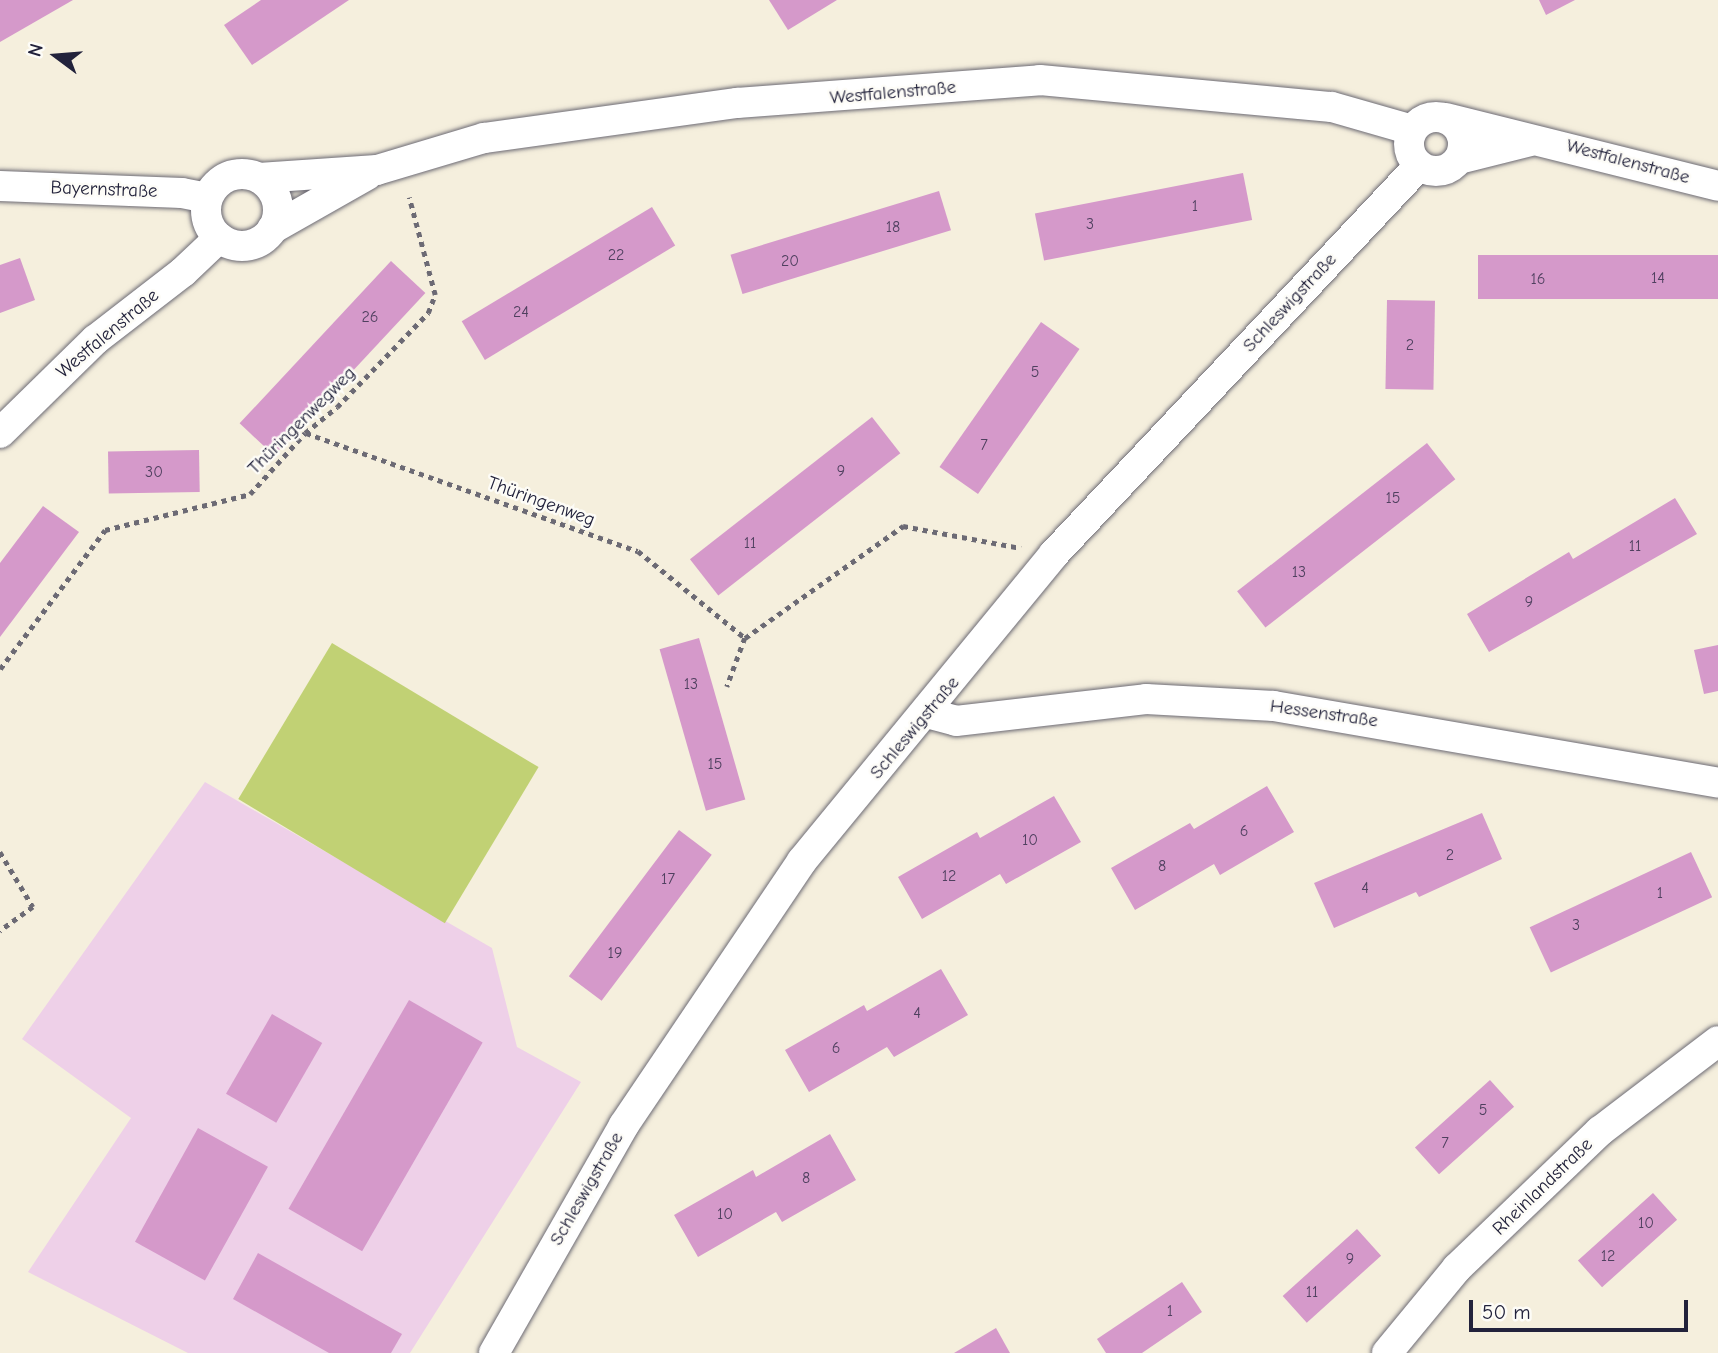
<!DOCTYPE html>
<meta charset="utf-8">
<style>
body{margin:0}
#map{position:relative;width:1718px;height:1353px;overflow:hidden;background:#f5efdd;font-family:"Comic Neue",sans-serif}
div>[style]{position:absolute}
.built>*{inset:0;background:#eed0e8}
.green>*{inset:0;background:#c1d174;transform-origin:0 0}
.building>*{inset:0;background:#d599ca;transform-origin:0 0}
.path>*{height:4.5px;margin-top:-2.25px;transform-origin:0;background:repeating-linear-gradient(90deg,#6c6a74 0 5px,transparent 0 10px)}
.roads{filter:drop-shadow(0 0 2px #6c6a74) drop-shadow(0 0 2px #6c6a74)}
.minor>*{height:30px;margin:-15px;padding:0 15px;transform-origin:15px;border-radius:15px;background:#fff}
.minor>.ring{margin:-15px;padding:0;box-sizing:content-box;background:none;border:30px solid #fff;border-radius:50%}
span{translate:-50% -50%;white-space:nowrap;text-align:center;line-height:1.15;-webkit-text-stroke:5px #fdfcf7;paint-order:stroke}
.number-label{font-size:16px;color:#4f405f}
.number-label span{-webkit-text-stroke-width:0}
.street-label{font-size:19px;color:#22223b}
.north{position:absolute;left:21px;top:21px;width:70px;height:70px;-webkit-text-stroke:5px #fdfcf7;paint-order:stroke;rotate:286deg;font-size:19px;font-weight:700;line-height:28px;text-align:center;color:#22223b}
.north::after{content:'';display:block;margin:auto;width:24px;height:32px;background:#22223b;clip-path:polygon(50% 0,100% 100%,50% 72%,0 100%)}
.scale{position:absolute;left:1469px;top:1300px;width:219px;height:32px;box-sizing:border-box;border:4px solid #22223b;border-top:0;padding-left:9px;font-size:21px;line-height:24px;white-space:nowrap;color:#22223b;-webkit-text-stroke:5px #fdfcf7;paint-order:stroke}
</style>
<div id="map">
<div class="built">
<i style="clip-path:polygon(205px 782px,492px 948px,517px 1047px,581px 1082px,410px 1353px,188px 1353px,28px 1272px,131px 1118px,22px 1039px)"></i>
</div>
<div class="green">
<i style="left:332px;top:643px;width:241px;height:182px;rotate:31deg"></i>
</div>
<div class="building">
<i style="clip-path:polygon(0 0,73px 0,0 42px)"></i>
<i style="clip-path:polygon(261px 0,349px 0,252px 65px,224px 25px)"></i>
<i style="clip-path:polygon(769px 0,837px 0,788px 30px)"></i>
<i style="clip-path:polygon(1539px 0,1575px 0,1546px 15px)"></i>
<i style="left:1243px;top:173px;width:48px;height:212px;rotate:79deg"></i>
<i style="left:939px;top:191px;width:41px;height:218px;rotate:73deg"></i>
<i style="left:652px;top:207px;width:45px;height:222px;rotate:59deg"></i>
<i style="left:1718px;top:255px;width:44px;height:240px;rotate:90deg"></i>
<i style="clip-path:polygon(20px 258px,35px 300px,0 313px,0 265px)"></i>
<i style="left:391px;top:261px;width:47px;height:222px;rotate:43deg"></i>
<i style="left:1387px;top:300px;width:48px;height:89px;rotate:1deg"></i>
<i style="left:1041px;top:322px;width:47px;height:177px;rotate:35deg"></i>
<i style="left:872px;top:417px;width:46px;height:231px;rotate:52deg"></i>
<i style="left:1427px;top:443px;width:46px;height:241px;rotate:52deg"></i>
<i style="left:199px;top:450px;width:42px;height:91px;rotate:89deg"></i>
<i style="clip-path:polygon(1675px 498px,1697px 534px,1489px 652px,1467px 614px,1569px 552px,1573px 559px)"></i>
<i style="clip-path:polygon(43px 506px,79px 532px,0 637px,0 563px)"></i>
<i style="left:699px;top:638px;width:168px;height:41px;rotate:74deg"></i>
<i style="clip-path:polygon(1718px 645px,1718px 691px,1704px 694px,1694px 650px)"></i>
<i style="clip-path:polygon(1267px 786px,1294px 832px,1220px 875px,1214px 864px,1135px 910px,1111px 868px,1190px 823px,1194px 829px)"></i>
<i style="clip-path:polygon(1054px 796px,1081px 842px,1006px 884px,1000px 874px,922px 919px,898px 877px,977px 832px,980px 838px)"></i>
<i style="clip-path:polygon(1482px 813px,1502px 859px,1419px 897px,1416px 892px,1334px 928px,1314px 883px)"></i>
<i style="left:679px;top:830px;width:41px;height:183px;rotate:37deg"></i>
<i style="left:1691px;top:852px;width:50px;height:178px;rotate:65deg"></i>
<i style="clip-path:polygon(941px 969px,968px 1015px,894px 1057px,887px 1047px,809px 1092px,785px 1050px,864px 1005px,867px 1011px)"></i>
<i style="left:409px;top:1000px;width:85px;height:241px;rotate:30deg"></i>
<i style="left:272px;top:1014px;width:58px;height:92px;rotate:30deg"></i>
<i style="left:1490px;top:1080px;width:36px;height:101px;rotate:48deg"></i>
<i style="left:198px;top:1128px;width:80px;height:130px;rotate:29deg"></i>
<i style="clip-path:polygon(830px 1134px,856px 1180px,782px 1222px,776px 1212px,698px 1257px,674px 1215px,753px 1170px,756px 1177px)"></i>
<i style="left:1653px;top:1193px;width:36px;height:101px;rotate:48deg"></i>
<i style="left:1357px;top:1229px;width:36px;height:100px;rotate:48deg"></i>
<i style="clip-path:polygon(258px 1253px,402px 1334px,391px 1353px,329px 1353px,233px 1299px)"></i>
<i style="clip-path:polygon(1182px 1282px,1202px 1312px,1142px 1353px,1106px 1353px,1097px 1339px)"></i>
<i style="clip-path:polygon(996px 1328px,1010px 1353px,954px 1353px)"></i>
</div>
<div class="path">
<i style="left:306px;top:433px;width:352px;rotate:19.6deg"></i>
<i style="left:638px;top:551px;width:138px;rotate:39.1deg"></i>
<i style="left:745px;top:638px;width:52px;rotate:110.2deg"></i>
<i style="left:745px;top:638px;width:194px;rotate:-35.3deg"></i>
<i style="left:903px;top:526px;width:120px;rotate:10.6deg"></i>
<i style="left:0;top:669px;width:174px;rotate:-52.9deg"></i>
<i style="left:105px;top:530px;width:149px;rotate:-13.9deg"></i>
<i style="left:250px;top:494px;width:82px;rotate:-48deg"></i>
<i style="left:305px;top:433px;width:41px;rotate:-39.1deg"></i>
<i style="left:337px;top:407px;width:131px;rotate:-45.9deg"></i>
<i style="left:428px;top:313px;width:19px;rotate:-69deg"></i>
<i style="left:435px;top:295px;width:101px;rotate:-104.9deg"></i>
<i style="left:0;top:852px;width:64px;rotate:59deg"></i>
<i style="left:33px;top:907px;width:41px;rotate:144deg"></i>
</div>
<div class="roads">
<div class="minor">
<i class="ring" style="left:1409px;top:117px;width:24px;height:24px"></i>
<i style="left:1446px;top:118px;width:280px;rotate:14deg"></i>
<i style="left:1459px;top:159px;width:73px;rotate:-14.2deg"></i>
<i class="ring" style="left:206px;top:174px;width:42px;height:42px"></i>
<i style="left:259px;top:178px;width:118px;rotate:-3.9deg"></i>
<i style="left:377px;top:170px;width:112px;rotate:-16.7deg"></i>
<i style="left:484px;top:138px;width:255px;rotate:-7.9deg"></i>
<i style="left:737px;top:103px;width:304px;rotate:-4.3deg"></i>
<i style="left:1040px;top:80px;width:293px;rotate:5.3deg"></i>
<i style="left:1332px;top:107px;width:83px;rotate:16deg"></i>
<i style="left:0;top:186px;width:182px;rotate:2.2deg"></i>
<i style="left:182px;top:193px;width:26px;rotate:11deg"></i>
<i style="left:272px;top:229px;width:109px;rotate:-29.6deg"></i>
<i style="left:0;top:433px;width:133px;rotate:-44.4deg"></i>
<i style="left:95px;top:340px;width:111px;rotate:-37.7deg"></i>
<i style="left:183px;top:272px;width:50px;rotate:-43.4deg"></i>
<i style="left:927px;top:713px;width:30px;rotate:15deg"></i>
<i style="left:956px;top:721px;width:191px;rotate:-6.6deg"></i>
<i style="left:1146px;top:699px;width:128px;rotate:3.1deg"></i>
<i style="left:1274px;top:706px;width:451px;rotate:9.8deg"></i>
<i style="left:494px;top:1353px;width:262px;rotate:-60.3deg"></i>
<i style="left:624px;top:1125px;width:318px;rotate:-56deg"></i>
<i style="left:802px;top:861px;width:397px;rotate:-50.6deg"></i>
<i style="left:1054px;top:554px;width:533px;rotate:-46.75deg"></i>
<i style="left:1387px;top:1353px;width:110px;rotate:-50.5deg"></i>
<i style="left:1457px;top:1268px;width:198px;rotate:-43.8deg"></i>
<i style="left:1600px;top:1131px;width:148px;rotate:-37.3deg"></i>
</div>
</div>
<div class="number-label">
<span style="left:1195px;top:206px">1</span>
<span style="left:1090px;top:224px">3</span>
<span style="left:893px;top:227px">18</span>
<span style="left:616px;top:255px">22</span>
<span style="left:790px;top:261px">20</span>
<span style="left:1658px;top:278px">14</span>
<span style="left:1538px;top:279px">16</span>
<span style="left:521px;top:312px">24</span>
<span style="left:370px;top:317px">26</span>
<span style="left:1410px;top:345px">2</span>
<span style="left:1035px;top:372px">5</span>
<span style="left:984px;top:445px">7</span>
<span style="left:841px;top:471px">9</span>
<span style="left:154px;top:472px">30</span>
<span style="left:1393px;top:498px">15</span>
<span style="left:750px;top:543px">11</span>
<span style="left:1635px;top:546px">11</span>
<span style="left:1299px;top:572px">13</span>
<span style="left:1529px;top:602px">9</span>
<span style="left:691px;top:684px">13</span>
<span style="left:715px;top:764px">15</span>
<span style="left:1244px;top:831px">6</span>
<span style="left:1030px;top:840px">10</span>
<span style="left:1450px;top:855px">2</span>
<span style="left:1162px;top:866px">8</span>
<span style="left:949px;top:876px">12</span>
<span style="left:668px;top:879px">17</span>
<span style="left:1365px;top:888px">4</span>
<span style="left:1660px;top:893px">1</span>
<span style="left:1576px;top:925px">3</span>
<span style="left:615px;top:953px">19</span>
<span style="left:917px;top:1013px">4</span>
<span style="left:836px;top:1048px">6</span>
<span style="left:1483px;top:1110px">5</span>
<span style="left:1445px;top:1143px">7</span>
<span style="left:806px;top:1178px">8</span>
<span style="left:725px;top:1214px">10</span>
<span style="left:1646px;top:1223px">10</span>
<span style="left:1608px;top:1256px">12</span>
<span style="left:1350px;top:1259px">9</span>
<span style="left:1312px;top:1292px">11</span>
<span style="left:1170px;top:1311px">1</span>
</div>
<div class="street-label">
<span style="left:893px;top:93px;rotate:-5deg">Westfalenstraße</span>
<span style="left:1628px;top:162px;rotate:15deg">Westfalenstraße</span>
<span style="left:104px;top:190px;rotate:2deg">Bayernstraße</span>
<span style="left:1290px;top:303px;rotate:-47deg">Schleswigstraße</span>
<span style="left:108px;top:334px;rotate:-40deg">Westfalenstraße</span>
<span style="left:302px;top:421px;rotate:-45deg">Thüringenwegweg</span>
<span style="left:541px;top:502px;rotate:20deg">Thüringenweg</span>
<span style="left:1324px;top:714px;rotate:8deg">Hessenstraße</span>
<span style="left:915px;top:728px;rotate:-50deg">Schleswigstraße</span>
<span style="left:1543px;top:1187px;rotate:-44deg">Rheinlandstraße</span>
<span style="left:587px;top:1189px;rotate:-60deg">Schleswigstraße</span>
</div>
<div class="north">N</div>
<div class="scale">50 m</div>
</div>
